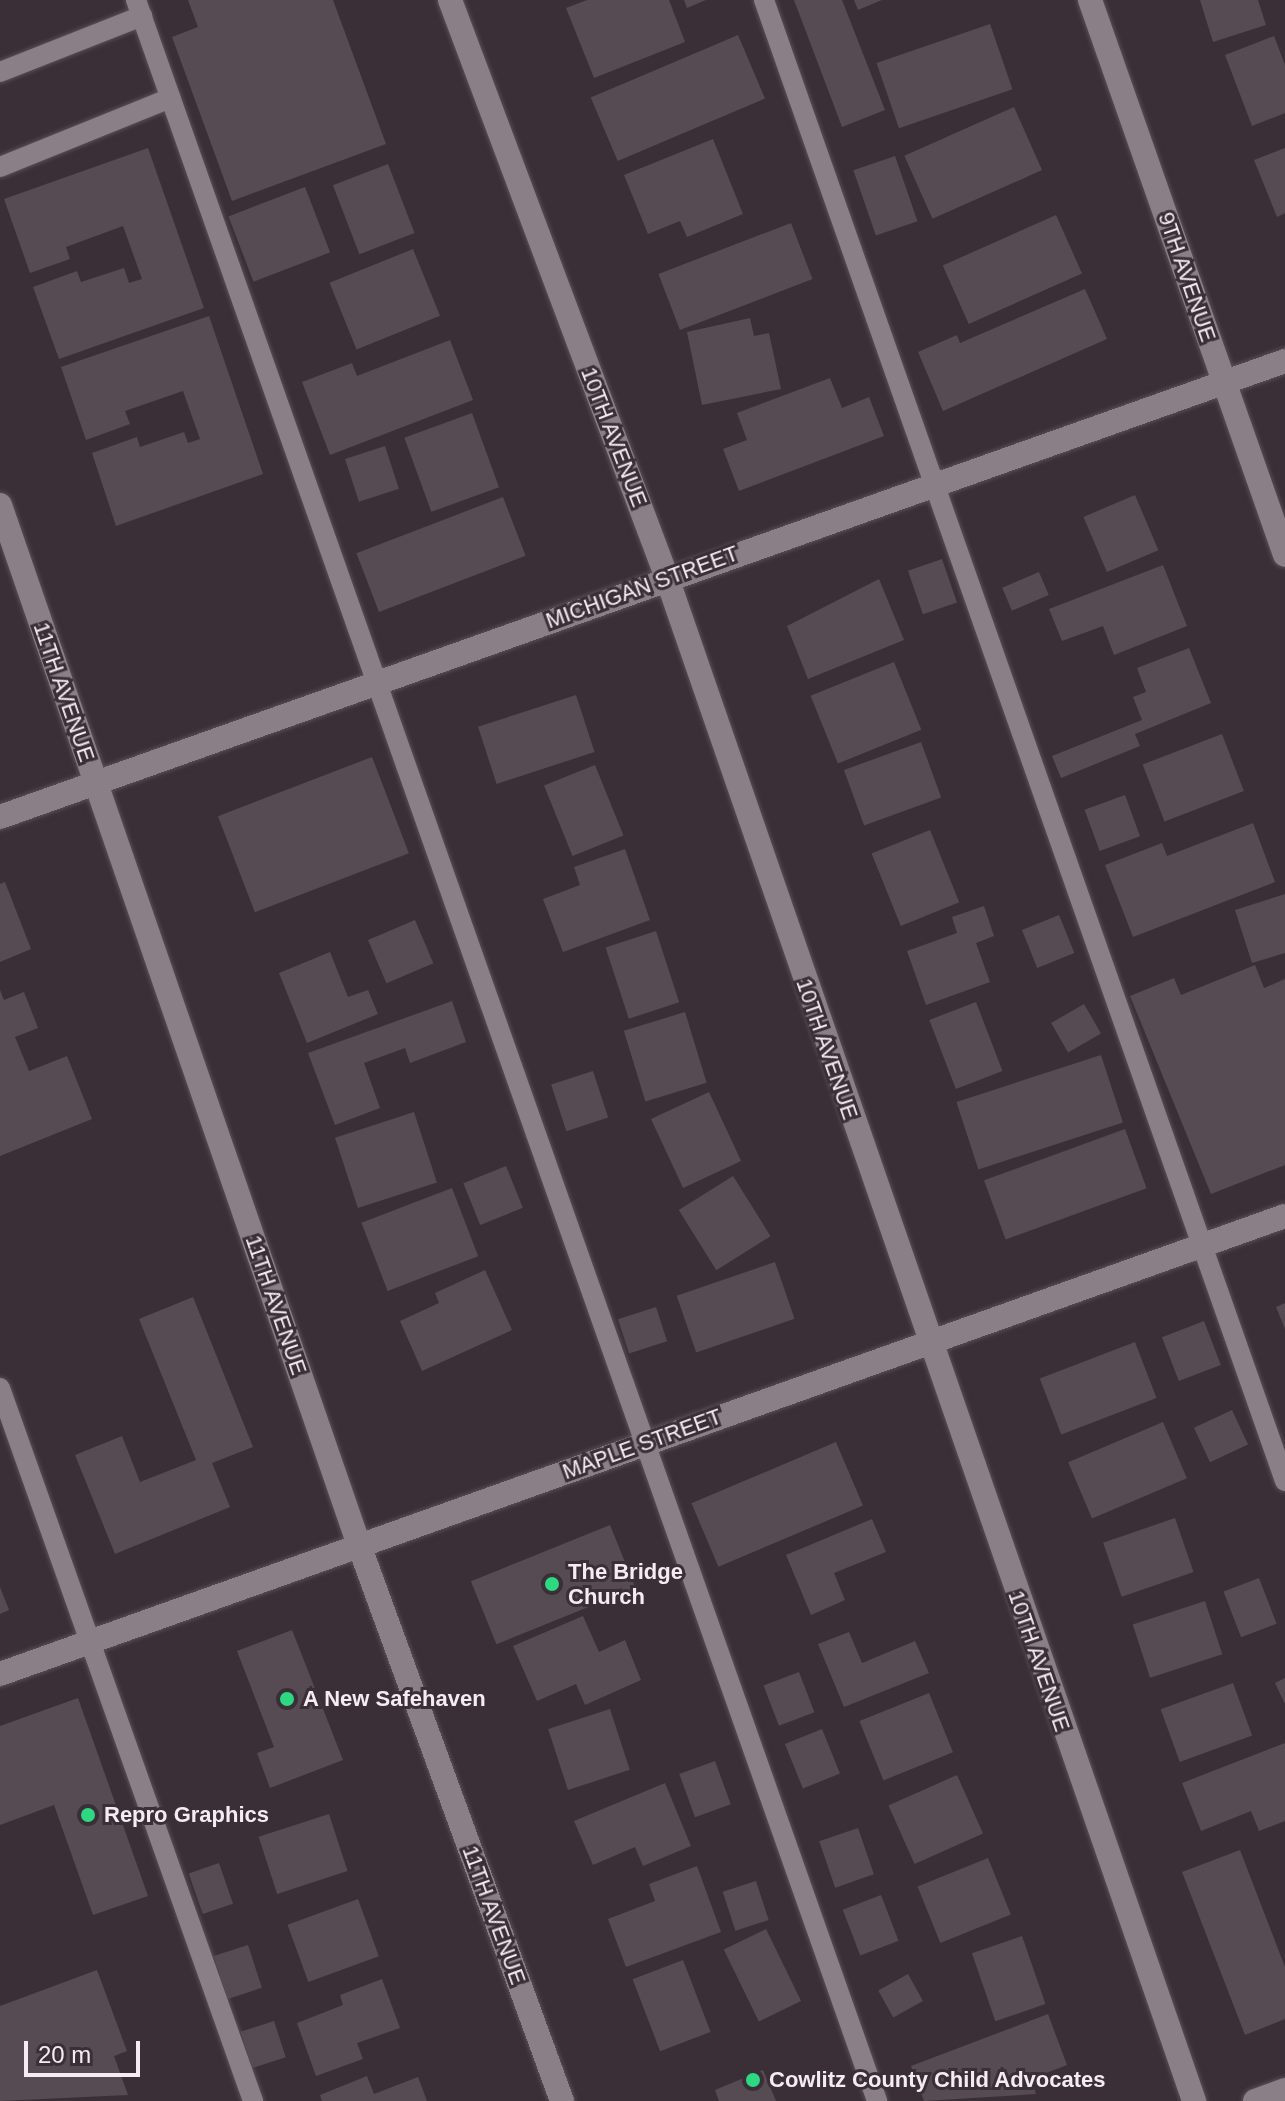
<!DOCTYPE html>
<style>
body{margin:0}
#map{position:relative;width:1285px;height:2101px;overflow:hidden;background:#3a2f37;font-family:Arial,sans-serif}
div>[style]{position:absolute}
.building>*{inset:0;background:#564b53;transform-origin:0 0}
.roads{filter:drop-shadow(0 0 2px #584e55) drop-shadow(0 0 2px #584e55)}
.service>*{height:20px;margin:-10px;padding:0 10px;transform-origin:10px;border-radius:10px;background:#8a7e87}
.minor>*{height:24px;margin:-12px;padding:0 12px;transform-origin:12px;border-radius:12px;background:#8a7e87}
.tertiary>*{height:24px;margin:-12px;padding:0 12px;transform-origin:12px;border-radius:12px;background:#8a7e87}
.dots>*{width:22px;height:22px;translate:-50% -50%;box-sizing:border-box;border:4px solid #3a2f37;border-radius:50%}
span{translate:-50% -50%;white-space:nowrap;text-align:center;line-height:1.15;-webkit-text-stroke:6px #3a2f37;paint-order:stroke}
.street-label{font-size:22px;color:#f3ecf1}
.poi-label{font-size:22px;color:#f3ecf1;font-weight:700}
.left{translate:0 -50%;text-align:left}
.scale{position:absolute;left:24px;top:2041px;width:116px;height:36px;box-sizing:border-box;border:4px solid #f3ecf1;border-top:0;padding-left:10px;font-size:24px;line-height:28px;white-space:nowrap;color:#f3ecf1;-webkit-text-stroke:6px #3a2f37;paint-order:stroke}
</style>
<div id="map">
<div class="building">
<i style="clip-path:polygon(188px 0,333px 0,386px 144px,232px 201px,172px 37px,198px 27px)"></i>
<i style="clip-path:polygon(587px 0,669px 0,685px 42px,594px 78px,566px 8px)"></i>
<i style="clip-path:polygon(684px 0,706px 0,687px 8px)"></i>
<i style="clip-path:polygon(794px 0,842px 0,885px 110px,842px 127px)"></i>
<i style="clip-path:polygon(854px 0,882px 0,858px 10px)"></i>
<i style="clip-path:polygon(1200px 0,1258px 0,1266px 25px,1213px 42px)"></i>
<i style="left:990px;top:24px;width:69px;height:120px;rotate:71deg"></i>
<i style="left:738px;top:35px;width:69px;height:160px;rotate:67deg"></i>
<i style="clip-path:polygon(1274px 36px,1285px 65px,1285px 113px,1252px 126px,1225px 55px)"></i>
<i style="left:1014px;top:107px;width:69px;height:120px;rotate:66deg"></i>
<i style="clip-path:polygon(713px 139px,743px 214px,687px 237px,680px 221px,648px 234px,624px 175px)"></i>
<i style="clip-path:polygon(148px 148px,204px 308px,59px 359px,33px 287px,77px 271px,81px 282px,124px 268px,129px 283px,142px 279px,123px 226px,66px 247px,70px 259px,30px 273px,4px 199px)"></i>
<i style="clip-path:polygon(1285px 148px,1285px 213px,1277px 217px,1254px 160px)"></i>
<i style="left:895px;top:156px;width:69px;height:44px;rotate:71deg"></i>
<i style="left:388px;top:164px;width:74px;height:59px;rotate:69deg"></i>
<i style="left:305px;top:187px;width:70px;height:82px;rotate:69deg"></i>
<i style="left:1056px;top:215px;width:64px;height:124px;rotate:66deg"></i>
<i style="left:791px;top:223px;width:60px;height:142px;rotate:69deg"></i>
<i style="left:413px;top:249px;width:72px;height:90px;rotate:68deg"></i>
<i style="clip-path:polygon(1085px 289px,1107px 339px,943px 411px,918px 352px,957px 335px,960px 343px)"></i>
<i style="clip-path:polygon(209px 316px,263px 474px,116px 526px,92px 453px,137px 437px,140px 447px,184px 432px,188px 443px,200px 439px,183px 391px,125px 411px,130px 424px,86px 440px,61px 367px)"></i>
<i style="clip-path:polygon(750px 318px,754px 336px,769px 333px,781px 389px,702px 405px,687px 332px)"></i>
<i style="clip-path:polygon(450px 340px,473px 400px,330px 455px,302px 382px,352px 363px,357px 376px)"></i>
<i style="clip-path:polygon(830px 378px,842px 408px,869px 397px,884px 436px,739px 491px,723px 449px,747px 440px,737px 413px)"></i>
<i style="left:472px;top:413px;width:79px;height:72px;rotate:70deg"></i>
<i style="left:385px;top:446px;width:45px;height:42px;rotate:72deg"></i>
<i style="left:1135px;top:495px;width:60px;height:56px;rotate:67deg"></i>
<i style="left:503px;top:497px;width:63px;height:157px;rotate:69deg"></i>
<i style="left:942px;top:559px;width:46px;height:36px;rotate:71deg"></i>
<i style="clip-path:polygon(1163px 565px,1187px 626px,1114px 655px,1103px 626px,1062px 641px,1049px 609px)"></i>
<i style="left:1039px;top:572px;width:25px;height:40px;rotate:67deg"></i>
<i style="clip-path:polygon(879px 579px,904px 640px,808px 679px,787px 626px)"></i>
<i style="clip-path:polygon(1189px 648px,1211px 703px,1135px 734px,1140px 746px,1061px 778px,1052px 756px,1142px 720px,1133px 697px,1146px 692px,1137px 668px)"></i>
<i style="left:894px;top:662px;width:73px;height:90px;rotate:68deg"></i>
<i style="left:576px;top:695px;width:60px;height:103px;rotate:72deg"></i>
<i style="left:1222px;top:734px;width:61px;height:85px;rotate:69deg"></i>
<i style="left:921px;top:742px;width:59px;height:82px;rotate:70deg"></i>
<i style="left:372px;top:757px;width:103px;height:165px;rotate:69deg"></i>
<i style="left:595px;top:765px;width:76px;height:55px;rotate:68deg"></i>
<i style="left:1125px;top:795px;width:44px;height:43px;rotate:70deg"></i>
<i style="clip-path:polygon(1253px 823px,1275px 882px,1133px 937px,1105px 865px,1162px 843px,1167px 856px)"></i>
<i style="left:930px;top:830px;width:78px;height:63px;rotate:68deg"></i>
<i style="clip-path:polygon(625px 849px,650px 920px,563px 952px,543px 899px,580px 885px,574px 867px)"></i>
<i style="clip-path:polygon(5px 882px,31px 949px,0 962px,0 884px)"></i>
<i style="clip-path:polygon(1285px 894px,1285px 953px,1252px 963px,1235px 910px)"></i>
<i style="clip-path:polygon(984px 906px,994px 936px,976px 943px,990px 982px,926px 1005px,907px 951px,957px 933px,952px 917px)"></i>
<i style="left:1059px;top:915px;width:41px;height:40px;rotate:68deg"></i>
<i style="left:415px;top:920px;width:47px;height:51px;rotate:67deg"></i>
<i style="left:656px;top:931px;width:75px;height:53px;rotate:72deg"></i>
<i style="clip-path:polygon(330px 952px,348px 997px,368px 990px,378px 1014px,307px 1043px,279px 973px)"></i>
<i style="clip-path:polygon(1255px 965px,1264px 988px,1285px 979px,1285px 1165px,1211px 1194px,1130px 996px,1174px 978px,1181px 995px)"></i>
<i style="clip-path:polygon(0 990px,4px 1000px,24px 992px,38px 1028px,15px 1037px,29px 1071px,67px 1056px,92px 1119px,0 1156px)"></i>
<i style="clip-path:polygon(452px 1001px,466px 1042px,410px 1063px,405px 1048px,364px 1063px,380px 1108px,335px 1125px,308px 1053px)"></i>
<i style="left:976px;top:1002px;width:74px;height:50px;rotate:69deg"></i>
<i style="left:1084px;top:1004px;width:34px;height:38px;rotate:60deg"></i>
<i style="left:685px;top:1012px;width:74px;height:64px;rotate:73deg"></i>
<i style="left:1101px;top:1055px;width:71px;height:152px;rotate:72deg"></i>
<i style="left:593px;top:1071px;width:49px;height:44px;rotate:72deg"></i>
<i style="left:709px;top:1092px;width:76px;height:64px;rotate:65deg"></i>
<i style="left:414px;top:1112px;width:74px;height:83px;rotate:72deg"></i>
<i style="left:1125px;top:1129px;width:63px;height:150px;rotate:70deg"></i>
<i style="left:506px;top:1166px;width:45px;height:46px;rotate:68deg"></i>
<i style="left:733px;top:1176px;width:71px;height:64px;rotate:58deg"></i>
<i style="left:452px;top:1188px;width:73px;height:97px;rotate:69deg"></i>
<i style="left:775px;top:1262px;width:60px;height:104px;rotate:71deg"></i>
<i style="clip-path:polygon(485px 1270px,512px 1330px,422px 1371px,400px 1321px,439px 1303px,435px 1293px)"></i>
<i style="clip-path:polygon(193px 1297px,253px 1447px,212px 1463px,230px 1507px,115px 1554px,75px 1455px,122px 1436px,140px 1482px,196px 1460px,139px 1319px)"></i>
<i style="clip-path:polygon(1285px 1303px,1285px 1329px,1276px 1307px)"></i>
<i style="left:656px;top:1307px;width:36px;height:40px;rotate:72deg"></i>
<i style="left:1204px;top:1321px;width:47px;height:45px;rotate:69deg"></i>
<i style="left:1135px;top:1342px;width:60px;height:102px;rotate:69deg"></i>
<i style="left:1232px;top:1410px;width:38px;height:42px;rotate:65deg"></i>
<i style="left:1163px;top:1422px;width:61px;height:103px;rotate:67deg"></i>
<i style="left:836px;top:1442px;width:69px;height:157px;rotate:67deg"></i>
<i style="left:1175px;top:1518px;width:57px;height:76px;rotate:71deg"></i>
<i style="clip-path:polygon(872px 1519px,886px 1552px,834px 1573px,845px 1600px,811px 1615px,786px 1555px)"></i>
<i style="left:610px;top:1525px;width:68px;height:150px;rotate:68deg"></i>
<i style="left:1259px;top:1578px;width:49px;height:38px;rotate:69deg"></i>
<i style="clip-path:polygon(0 1587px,9px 1610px,0 1614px)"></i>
<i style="left:1205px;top:1601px;width:56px;height:76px;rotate:72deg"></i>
<i style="clip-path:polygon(583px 1616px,599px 1652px,625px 1640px,641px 1680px,585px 1705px,576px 1684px,537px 1701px,513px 1646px)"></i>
<i style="clip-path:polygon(292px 1630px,343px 1760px,270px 1788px,257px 1753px,274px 1747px,237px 1651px)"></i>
<i style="clip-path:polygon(849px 1632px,862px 1663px,915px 1641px,929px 1673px,844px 1707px,818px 1644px)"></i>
<i style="left:799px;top:1672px;width:43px;height:38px;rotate:69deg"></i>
<i style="clip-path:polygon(1285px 1678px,1285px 1704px,1275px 1683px)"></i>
<i style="left:1233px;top:1683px;width:56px;height:77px;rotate:70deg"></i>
<i style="left:929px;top:1693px;width:64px;height:75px;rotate:68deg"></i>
<i style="clip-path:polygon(78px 1698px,148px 1896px,93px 1915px,54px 1805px,0 1825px,0 1726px)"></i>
<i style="left:610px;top:1709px;width:64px;height:65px;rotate:72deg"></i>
<i style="left:822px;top:1729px;width:48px;height:40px;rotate:68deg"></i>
<i style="clip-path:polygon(1285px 1743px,1285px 1821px,1259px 1831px,1251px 1811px,1201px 1831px,1182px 1783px)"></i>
<i style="left:715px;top:1761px;width:46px;height:38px;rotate:70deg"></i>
<i style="left:957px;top:1775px;width:64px;height:75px;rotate:66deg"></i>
<i style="clip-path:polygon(665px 1783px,691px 1846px,643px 1866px,635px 1847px,593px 1865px,574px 1821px)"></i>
<i style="left:329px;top:1814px;width:60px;height:74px;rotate:72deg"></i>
<i style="left:858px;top:1828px;width:49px;height:41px;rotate:71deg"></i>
<i style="clip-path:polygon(1240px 1850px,1285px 1967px,1285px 2019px,1245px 2035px,1182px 1872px)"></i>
<i style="left:988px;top:1858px;width:61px;height:76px;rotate:68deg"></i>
<i style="left:219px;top:1863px;width:43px;height:32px;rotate:71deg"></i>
<i style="clip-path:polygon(697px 1866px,721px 1932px,626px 1967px,608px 1919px,655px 1901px,649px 1884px)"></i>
<i style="left:756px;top:1881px;width:41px;height:35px;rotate:72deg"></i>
<i style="left:881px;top:1895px;width:49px;height:41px;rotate:69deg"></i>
<i style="left:358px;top:1899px;width:61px;height:75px;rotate:70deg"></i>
<i style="left:766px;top:1929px;width:80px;height:47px;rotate:64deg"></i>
<i style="left:1022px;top:1936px;width:72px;height:53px;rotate:71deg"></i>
<i style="left:248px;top:1945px;width:45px;height:36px;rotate:72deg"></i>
<i style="left:683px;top:1960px;width:77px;height:54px;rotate:69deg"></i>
<i style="clip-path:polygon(97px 1970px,127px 2051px,114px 2056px,128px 2095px,0 2101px,0 2006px)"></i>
<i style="left:908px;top:1974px;width:31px;height:34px;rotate:61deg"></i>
<i style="clip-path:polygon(382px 1979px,400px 2028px,357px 2043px,363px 2059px,316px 2076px,297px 2023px,343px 2005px,340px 1995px)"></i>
<i style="clip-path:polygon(1048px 2014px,1067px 2065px,1031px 2079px,1036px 2094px,924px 2101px,911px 2066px)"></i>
<i style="left:274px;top:2021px;width:38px;height:35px;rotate:72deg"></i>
<i style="clip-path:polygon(763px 2070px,776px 2101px,719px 2101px,715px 2090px)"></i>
<i style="clip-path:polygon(367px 2076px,374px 2094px,418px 2077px,427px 2101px,322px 2101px,320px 2095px)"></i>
</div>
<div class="roads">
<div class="service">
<i style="left:136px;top:0;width:2228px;rotate:70.57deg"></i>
<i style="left:764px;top:0;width:1570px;rotate:70.62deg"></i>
<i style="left:0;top:72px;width:153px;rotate:-21.5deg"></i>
<i style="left:0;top:167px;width:184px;rotate:-22deg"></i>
<i style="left:0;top:1388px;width:757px;rotate:70.46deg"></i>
</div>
<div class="minor">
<i style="left:450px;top:0;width:617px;rotate:69.42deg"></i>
<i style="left:667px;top:578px;width:1612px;rotate:70.91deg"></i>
<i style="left:1090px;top:0;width:588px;rotate:70.64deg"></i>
<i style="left:0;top:505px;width:1100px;rotate:70.96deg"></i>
<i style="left:359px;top:1545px;width:592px;rotate:69.94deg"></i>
<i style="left:0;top:817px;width:1364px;rotate:-19.54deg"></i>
</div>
<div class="tertiary">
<i style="left:0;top:1674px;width:1364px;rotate:-19.62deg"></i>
<i style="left:1255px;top:2101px;width:32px;rotate:-20deg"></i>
</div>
</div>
<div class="dots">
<i style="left:552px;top:1584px;background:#2dd883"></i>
<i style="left:287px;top:1699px;background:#2dd883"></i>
<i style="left:88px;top:1815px;background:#2dd883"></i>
<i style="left:753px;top:2080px;background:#2dd883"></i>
</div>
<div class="street-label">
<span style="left:1187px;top:277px;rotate:71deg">9TH AVENUE</span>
<span style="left:614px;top:437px;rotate:69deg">10TH AVENUE</span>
<span style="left:642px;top:587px;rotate:-20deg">MICHIGAN STREET</span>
<span style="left:64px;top:692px;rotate:71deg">11TH AVENUE</span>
<span style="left:827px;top:1049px;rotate:71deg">10TH AVENUE</span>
<span style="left:276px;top:1305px;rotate:71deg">11TH AVENUE</span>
<span style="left:642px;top:1444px;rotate:-20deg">MAPLE STREET</span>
<span style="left:1039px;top:1661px;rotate:71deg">10TH AVENUE</span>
<span style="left:494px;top:1915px;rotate:70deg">11TH AVENUE</span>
</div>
<div class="poi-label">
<span class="left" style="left:568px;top:1584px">The Bridge<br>Church</span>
<span class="left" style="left:303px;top:1699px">A New Safehaven</span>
<span class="left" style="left:104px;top:1815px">Repro Graphics</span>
<span class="left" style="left:769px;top:2080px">Cowlitz County Child Advocates</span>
</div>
<div class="scale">20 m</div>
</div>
